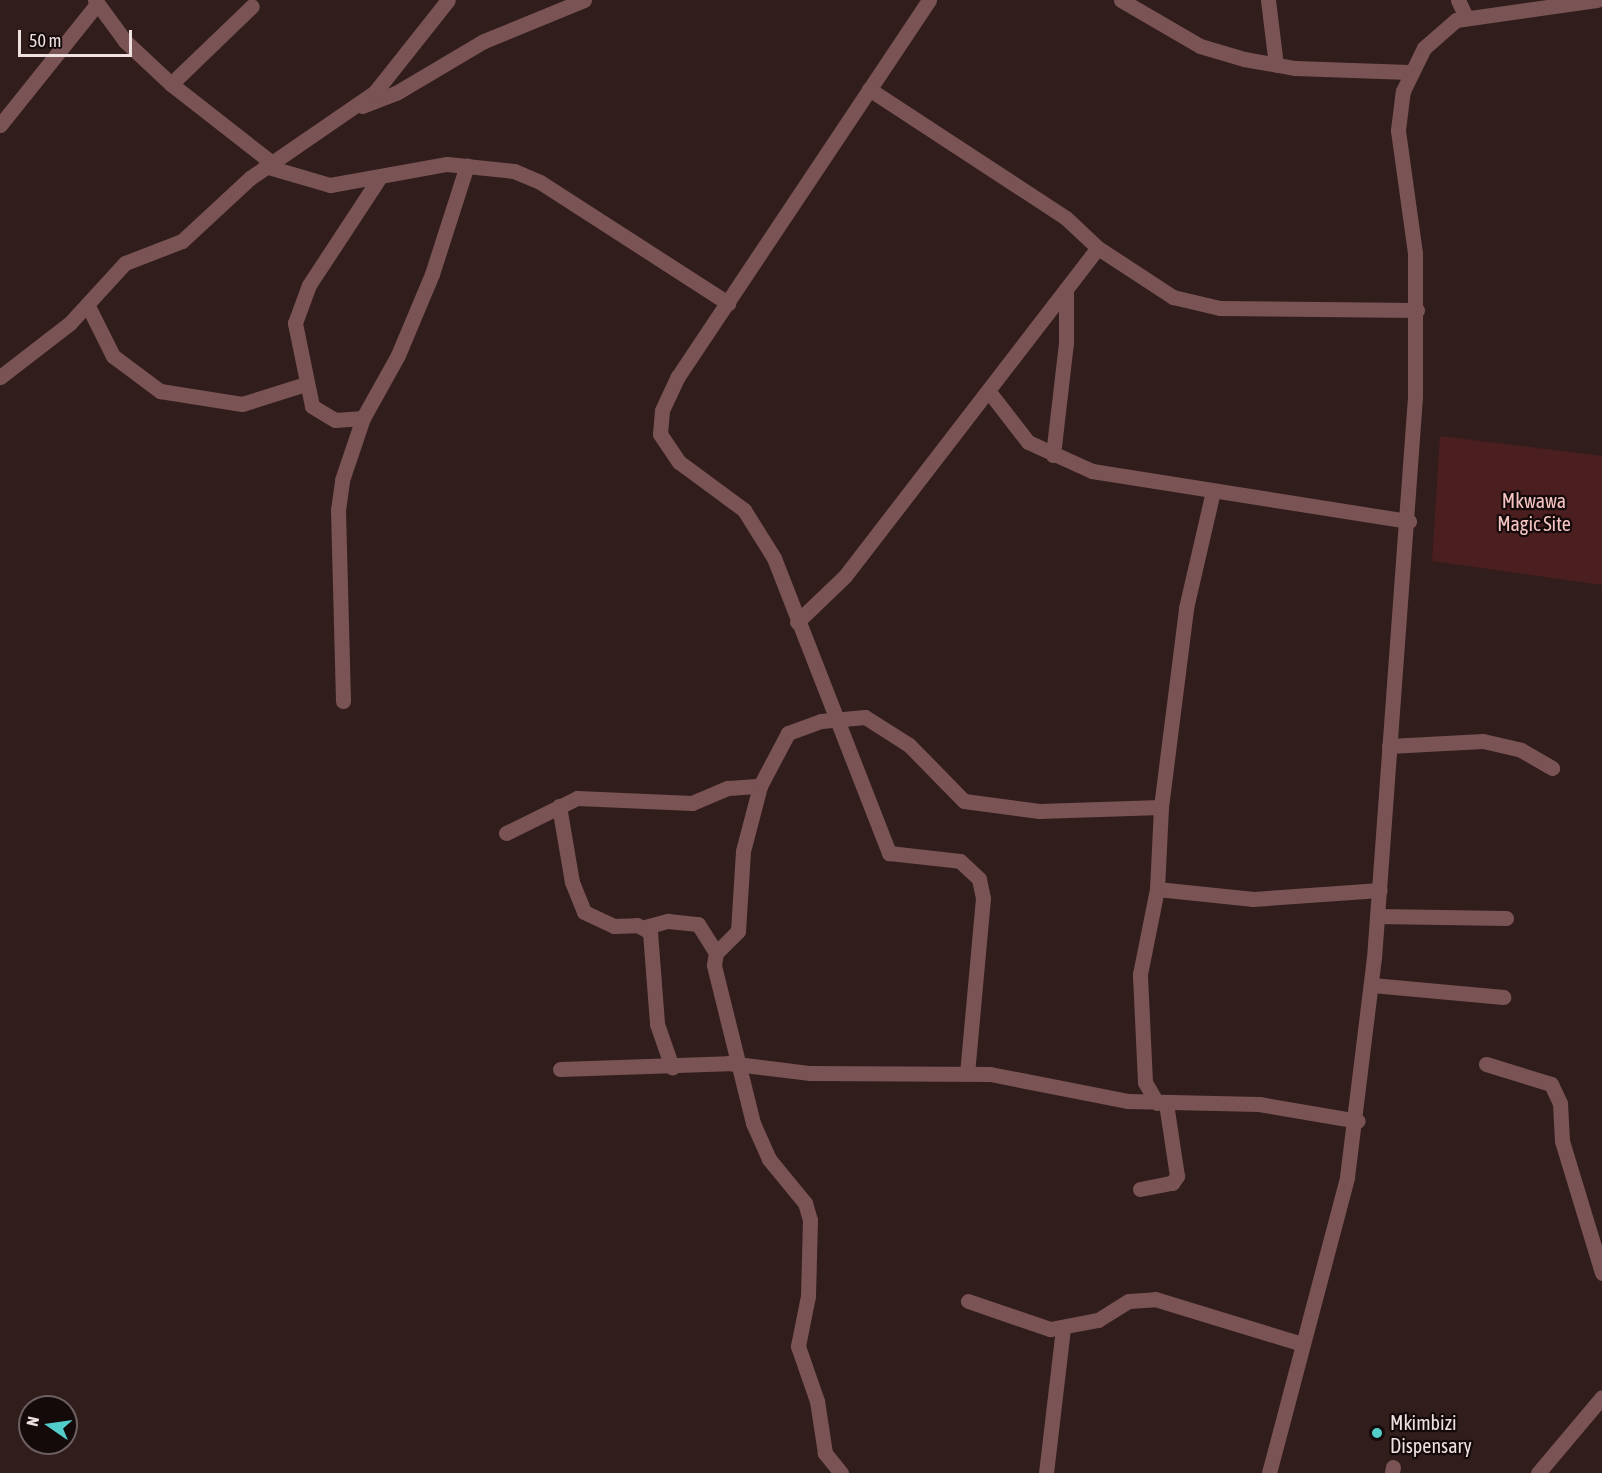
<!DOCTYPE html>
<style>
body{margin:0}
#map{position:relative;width:1602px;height:1473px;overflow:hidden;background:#321d1d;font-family:"Asap Condensed",sans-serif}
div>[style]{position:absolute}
.green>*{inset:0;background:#4b1e1f}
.street>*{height:15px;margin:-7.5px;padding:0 7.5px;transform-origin:7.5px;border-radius:7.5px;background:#7a5454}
.dots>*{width:16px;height:16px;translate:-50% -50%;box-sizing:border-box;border:3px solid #140a0a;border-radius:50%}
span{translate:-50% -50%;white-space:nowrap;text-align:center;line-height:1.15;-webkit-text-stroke:4.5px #140a0a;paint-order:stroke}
.park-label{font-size:20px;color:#f5c4c2}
.poi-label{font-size:20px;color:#f0e1e1}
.left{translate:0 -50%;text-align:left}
.north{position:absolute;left:18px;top:1395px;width:60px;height:60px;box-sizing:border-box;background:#140a0a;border:2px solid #6c6060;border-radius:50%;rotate:283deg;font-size:16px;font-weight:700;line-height:24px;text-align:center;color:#f0e1e1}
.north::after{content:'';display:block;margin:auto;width:21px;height:27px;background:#53cdca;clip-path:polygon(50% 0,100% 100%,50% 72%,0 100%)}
.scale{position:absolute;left:18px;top:30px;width:114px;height:27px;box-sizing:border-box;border:3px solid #f0e1e1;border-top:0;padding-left:8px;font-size:18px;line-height:21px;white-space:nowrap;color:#f0e1e1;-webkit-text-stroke:4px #140a0a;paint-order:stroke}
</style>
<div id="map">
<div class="green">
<i style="clip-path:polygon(1440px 436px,1602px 456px,1602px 585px,1432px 561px)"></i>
</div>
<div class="street">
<i style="left:95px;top:0;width:51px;rotate:53.8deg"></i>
<i style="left:125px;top:41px;width:63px;rotate:43.1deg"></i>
<i style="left:171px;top:84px;width:128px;rotate:38deg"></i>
<i style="left:929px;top:0;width:452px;rotate:123.7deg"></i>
<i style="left:678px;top:376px;width:38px;rotate:115deg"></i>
<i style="left:662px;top:411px;width:23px;rotate:95deg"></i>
<i style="left:660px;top:434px;width:34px;rotate:56deg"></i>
<i style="left:679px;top:462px;width:81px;rotate:36.4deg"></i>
<i style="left:744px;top:510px;width:57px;rotate:58deg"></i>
<i style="left:774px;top:558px;width:317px;rotate:68.7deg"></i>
<i style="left:889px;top:853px;width:71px;rotate:6.4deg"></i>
<i style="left:960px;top:861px;width:26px;rotate:43deg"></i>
<i style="left:979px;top:879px;width:19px;rotate:78deg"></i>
<i style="left:983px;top:898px;width:176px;rotate:95.2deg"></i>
<i style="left:1121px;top:0;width:91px;rotate:30.2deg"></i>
<i style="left:1200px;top:46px;width:46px;rotate:16.5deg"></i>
<i style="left:1244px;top:59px;width:52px;rotate:10deg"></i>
<i style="left:1295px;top:68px;width:114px;rotate:2deg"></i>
<i style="left:1268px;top:0;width:65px;rotate:83deg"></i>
<i style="left:1458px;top:0;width:19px;rotate:65deg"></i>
<i style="left:171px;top:84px;width:112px;rotate:-43.9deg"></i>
<i style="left:869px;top:89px;width:235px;rotate:33.2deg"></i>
<i style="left:1066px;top:218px;width:44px;rotate:43.2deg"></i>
<i style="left:1098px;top:248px;width:90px;rotate:33.2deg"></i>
<i style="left:1173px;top:297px;width:48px;rotate:13.2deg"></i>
<i style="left:1220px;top:308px;width:197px;rotate:0.6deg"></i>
<i style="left:362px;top:106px;width:36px;rotate:-21deg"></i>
<i style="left:396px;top:93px;width:102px;rotate:-30.6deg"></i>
<i style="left:484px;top:41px;width:108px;rotate:-22.3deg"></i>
<i style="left:0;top:125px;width:155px;rotate:-51.3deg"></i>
<i style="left:265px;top:166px;width:68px;rotate:16.3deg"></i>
<i style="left:330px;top:185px;width:119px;rotate:-10.2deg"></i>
<i style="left:447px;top:164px;width:67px;rotate:6deg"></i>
<i style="left:514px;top:171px;width:28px;rotate:23deg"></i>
<i style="left:540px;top:182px;width:224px;rotate:32.8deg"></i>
<i style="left:88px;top:306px;width:56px;rotate:63.4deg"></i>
<i style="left:113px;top:356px;width:59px;rotate:36.7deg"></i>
<i style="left:160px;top:391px;width:83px;rotate:9deg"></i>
<i style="left:242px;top:404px;width:67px;rotate:-17.4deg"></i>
<i style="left:0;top:377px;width:88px;rotate:-37.6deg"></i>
<i style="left:70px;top:323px;width:81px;rotate:-47.5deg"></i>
<i style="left:125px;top:263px;width:61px;rotate:-21.1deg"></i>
<i style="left:182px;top:241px;width:93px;rotate:-42.8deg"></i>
<i style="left:250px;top:178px;width:152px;rotate:-34.5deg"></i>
<i style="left:375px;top:92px;width:117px;rotate:-51.6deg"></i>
<i style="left:990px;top:393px;width:62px;rotate:52.2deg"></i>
<i style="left:1028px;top:442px;width:70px;rotate:24.4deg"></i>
<i style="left:1092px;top:471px;width:321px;rotate:9deg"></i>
<i style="left:363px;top:418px;width:28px;rotate:176deg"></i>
<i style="left:335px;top:420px;width:27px;rotate:-149deg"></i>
<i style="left:312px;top:406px;width:85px;rotate:-101.6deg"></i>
<i style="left:295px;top:323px;width:40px;rotate:-69.8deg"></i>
<i style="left:309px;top:285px;width:126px;rotate:-56.7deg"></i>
<i style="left:1053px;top:455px;width:113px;rotate:-83.4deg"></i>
<i style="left:1066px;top:343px;width:54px;rotate:-90deg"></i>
<i style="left:797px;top:622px;width:66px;rotate:-43.8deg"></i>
<i style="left:845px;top:576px;width:414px;rotate:-52.4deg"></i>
<i style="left:343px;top:701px;width:191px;rotate:-91.5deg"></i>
<i style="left:338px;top:510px;width:30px;rotate:-82deg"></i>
<i style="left:342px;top:480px;width:65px;rotate:-71.3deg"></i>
<i style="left:363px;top:418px;width:72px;rotate:-60.9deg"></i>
<i style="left:398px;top:355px;width:88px;rotate:-67.2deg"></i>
<i style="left:432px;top:274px;width:114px;rotate:-72.2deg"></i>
<i style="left:1389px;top:746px;width:94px;rotate:-3deg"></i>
<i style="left:1483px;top:741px;width:39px;rotate:13deg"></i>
<i style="left:1521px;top:750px;width:36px;rotate:30deg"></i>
<i style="left:559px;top:806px;width:77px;rotate:80.3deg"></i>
<i style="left:572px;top:882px;width:32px;rotate:68deg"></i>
<i style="left:584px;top:912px;width:33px;rotate:25deg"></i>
<i style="left:614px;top:926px;width:23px;rotate:-2deg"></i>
<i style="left:637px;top:925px;width:15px;rotate:28deg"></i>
<i style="left:650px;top:932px;width:92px;rotate:85.6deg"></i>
<i style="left:657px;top:1024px;width:46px;rotate:70.8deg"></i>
<i style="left:506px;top:833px;width:79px;rotate:-26.2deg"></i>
<i style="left:577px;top:798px;width:115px;rotate:2.5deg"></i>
<i style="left:692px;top:803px;width:39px;rotate:-23deg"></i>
<i style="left:728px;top:788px;width:32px;rotate:-4deg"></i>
<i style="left:1157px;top:889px;width:97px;rotate:5.9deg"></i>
<i style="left:1253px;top:899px;width:127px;rotate:-4.1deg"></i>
<i style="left:1377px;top:916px;width:129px;rotate:0.9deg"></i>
<i style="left:645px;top:927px;width:24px;rotate:-15deg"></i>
<i style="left:668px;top:921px;width:30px;rotate:6deg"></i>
<i style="left:698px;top:924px;width:34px;rotate:58deg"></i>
<i style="left:1372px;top:985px;width:132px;rotate:5.2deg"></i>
<i style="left:1486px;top:1064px;width:68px;rotate:17.1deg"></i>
<i style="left:1551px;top:1084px;width:21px;rotate:65deg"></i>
<i style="left:1560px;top:1103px;width:38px;rotate:87deg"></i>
<i style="left:1562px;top:1141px;width:138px;rotate:73.1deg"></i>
<i style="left:560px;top:1069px;width:168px;rotate:-2deg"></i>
<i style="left:728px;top:1063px;width:83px;rotate:7deg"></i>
<i style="left:810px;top:1073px;width:180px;rotate:0.3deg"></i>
<i style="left:990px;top:1074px;width:141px;rotate:11.1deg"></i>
<i style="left:1128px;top:1101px;width:131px;rotate:1.3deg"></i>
<i style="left:1259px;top:1104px;width:100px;rotate:9.7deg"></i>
<i style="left:1157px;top:1103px;width:24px;rotate:-120deg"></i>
<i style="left:1145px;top:1082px;width:108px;rotate:-92.7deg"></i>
<i style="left:1140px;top:974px;width:87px;rotate:-78.7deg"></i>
<i style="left:1157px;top:889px;width:82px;rotate:-87.2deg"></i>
<i style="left:1161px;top:807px;width:201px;rotate:-82.8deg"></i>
<i style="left:1186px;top:608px;width:120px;rotate:-77deg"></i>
<i style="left:1140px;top:1189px;width:33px;rotate:-11deg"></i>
<i style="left:1172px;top:1183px;width:9px;rotate:-54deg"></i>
<i style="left:1177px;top:1176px;width:74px;rotate:-98.6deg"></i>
<i style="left:968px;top:1301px;width:87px;rotate:18.9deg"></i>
<i style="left:1050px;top:1329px;width:49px;rotate:-10.6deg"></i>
<i style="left:1098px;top:1320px;width:36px;rotate:-32deg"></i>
<i style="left:1129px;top:1301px;width:26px;rotate:-4deg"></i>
<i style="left:1155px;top:1299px;width:151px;rotate:17deg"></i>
<i style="left:841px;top:1473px;width:26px;rotate:-129deg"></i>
<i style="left:825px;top:1453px;width:53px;rotate:-98.7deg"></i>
<i style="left:817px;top:1401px;width:58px;rotate:-109.1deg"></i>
<i style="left:798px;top:1346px;width:51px;rotate:-78.7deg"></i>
<i style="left:808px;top:1296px;width:76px;rotate:-88.5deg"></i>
<i style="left:810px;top:1220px;width:18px;rotate:-106deg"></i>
<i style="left:805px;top:1203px;width:57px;rotate:-129.3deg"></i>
<i style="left:769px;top:1159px;width:39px;rotate:-114deg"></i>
<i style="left:753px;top:1123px;width:163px;rotate:-103.9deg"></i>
<i style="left:714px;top:965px;width:12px;rotate:-81deg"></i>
<i style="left:716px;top:953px;width:31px;rotate:-45deg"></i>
<i style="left:738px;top:931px;width:80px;rotate:-86.4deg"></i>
<i style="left:743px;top:851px;width:67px;rotate:-75.3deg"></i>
<i style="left:760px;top:786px;width:60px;rotate:-62.2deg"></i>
<i style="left:788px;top:733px;width:35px;rotate:-20deg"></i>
<i style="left:821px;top:721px;width:44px;rotate:-5.2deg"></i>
<i style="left:865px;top:717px;width:52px;rotate:32.5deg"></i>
<i style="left:909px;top:745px;width:78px;rotate:45.5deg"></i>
<i style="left:964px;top:801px;width:76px;rotate:7.6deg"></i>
<i style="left:1039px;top:811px;width:122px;rotate:-1.9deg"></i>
<i style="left:1046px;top:1473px;width:146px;rotate:-83.3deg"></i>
<i style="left:1269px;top:1473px;width:306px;rotate:-75.2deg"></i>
<i style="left:1347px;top:1177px;width:221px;rotate:-83deg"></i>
<i style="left:1374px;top:958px;width:562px;rotate:-85.82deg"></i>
<i style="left:1415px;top:397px;width:144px;rotate:-90deg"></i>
<i style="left:1415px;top:253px;width:124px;rotate:-97.9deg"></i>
<i style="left:1398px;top:130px;width:39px;rotate:-83deg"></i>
<i style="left:1403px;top:91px;width:48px;rotate:-64deg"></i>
<i style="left:1424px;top:48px;width:43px;rotate:-41.2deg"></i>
<i style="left:1456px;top:20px;width:142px;rotate:-8.1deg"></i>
<i style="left:1392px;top:1473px;width:6px;rotate:-81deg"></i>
<i style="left:1538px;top:1473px;width:99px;rotate:-49.9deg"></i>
</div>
<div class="dots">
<i style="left:1377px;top:1433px;background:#53cdca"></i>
</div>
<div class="park-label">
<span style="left:1534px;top:512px">Mkwawa<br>Magic Site</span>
</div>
<div class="poi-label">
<span class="left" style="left:1390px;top:1434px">Mkimbizi<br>Dispensary</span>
</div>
<div class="north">N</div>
<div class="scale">50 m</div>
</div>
